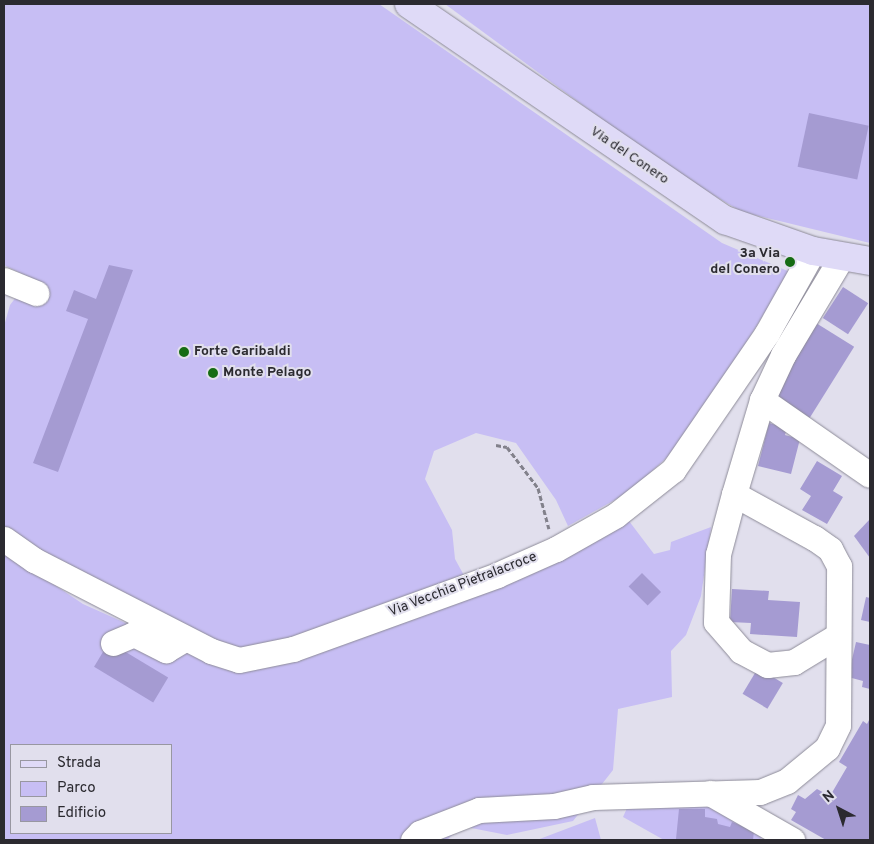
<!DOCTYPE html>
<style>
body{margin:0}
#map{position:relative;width:874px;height:844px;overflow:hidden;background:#e1dfed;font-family:Overpass,sans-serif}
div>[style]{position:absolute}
.green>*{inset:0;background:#c7bef4}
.building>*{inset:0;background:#a59bd2;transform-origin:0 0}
.path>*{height:3px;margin-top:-1.5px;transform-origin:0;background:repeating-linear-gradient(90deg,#82818b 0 5px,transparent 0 7.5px)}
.roads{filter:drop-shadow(0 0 1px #8d8b98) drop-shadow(0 0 1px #8d8b98)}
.minor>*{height:25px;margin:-12.5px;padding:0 12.5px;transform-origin:12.5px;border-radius:12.5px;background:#fff}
.major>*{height:28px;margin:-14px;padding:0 14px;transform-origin:14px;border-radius:14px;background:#dfdaf7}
.dots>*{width:14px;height:14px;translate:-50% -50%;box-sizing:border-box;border:2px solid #e1dfed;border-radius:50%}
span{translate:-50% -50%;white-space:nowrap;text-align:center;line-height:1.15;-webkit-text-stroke:4px #e1dfed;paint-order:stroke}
.street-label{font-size:14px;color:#2b2a30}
.poi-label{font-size:14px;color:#2b2a30;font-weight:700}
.right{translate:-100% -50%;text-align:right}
.left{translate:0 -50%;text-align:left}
.frame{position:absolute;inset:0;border:5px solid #2b2a30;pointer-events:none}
.legend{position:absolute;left:10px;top:744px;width:162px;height:90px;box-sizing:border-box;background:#e1dfed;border:1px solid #9897a1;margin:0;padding:6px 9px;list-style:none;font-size:15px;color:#2b2a30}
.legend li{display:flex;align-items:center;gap:10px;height:25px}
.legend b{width:25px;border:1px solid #9897a1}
.north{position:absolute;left:814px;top:784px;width:50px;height:50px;-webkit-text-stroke:4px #e1dfed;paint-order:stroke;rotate:320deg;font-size:14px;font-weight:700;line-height:20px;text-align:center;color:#2b2a30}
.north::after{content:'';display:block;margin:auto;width:18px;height:22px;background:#2b2a30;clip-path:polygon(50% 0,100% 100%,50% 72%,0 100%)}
</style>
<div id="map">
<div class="green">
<i style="clip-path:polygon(evenodd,4px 4px,379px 4px,722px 243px,790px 272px,686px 440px,629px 492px,568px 526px,556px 500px,516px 443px,476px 433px,434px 451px,425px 479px,452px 530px,455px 559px,472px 590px,629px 521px,654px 554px,670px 550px,671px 542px,711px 527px,701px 596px,686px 635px,671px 651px,672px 697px,618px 709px,613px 770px,573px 821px,507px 835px,461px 826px,447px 840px,4px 840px,4px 551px,83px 604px,217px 664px,4px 533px,4px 326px,10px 305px,20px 292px,40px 283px,4px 265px,4px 4px,11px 745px,171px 745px,171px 833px,11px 833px,11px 745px)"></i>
<i style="clip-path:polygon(445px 4px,870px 4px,870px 243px,742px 212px,671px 170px)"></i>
<i style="clip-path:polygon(715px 799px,763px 835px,760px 840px,664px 840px,623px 817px,628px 806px)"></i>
<i style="clip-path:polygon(595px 818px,601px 840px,537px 840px)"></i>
</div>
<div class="building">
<i style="left:809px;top:113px;width:61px;height:55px;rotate:12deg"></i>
<i style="clip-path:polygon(109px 265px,133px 270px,58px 472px,33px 463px,88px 319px,66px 311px,74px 290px,96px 299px)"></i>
<i style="left:843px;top:287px;width:30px;height:37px;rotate:33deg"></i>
<i style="left:816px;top:323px;width:45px;height:84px;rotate:32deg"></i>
<i style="clip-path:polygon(769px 423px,787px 428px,785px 435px,800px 439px,791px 474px,758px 466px)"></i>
<i style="clip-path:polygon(817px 461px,842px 476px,833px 491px,843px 497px,827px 524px,802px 510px,811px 496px,800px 489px)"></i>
<i style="clip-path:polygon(870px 519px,870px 558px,854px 536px)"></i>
<i style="left:642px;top:573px;width:27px;height:19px;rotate:45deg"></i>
<i style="clip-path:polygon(732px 589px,769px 591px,768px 600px,800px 602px,797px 637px,750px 634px,751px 623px,730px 622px)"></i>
<i style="clip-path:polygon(866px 597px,870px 598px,870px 622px,861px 620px)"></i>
<i style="left:109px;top:642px;width:69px;height:29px;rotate:31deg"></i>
<i style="clip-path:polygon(856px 642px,870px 645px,870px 689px,862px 687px,863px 681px,848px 677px)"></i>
<i style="left:758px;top:668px;width:29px;height:30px;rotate:31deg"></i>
<i style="clip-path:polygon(870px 718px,870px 840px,826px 840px,791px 820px,796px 812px,791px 809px,798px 795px,805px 799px,817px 789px,830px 796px,847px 767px,839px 762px,863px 721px,867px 724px)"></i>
<i style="clip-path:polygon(679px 809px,705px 809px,705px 817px,717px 819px,718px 824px,730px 827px,732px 822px,754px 831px,753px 840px,676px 839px)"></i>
</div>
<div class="path">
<i style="left:496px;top:445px;width:11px;rotate:10deg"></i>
<i style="left:507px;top:447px;width:51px;rotate:52.9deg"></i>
<i style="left:538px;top:488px;width:42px;rotate:75deg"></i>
</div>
<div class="roads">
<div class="minor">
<i style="left:4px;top:280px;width:35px;rotate:22deg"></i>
<i style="left:762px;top:400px;width:131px;rotate:34.8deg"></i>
<i style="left:734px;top:494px;width:62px;rotate:104.9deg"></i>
<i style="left:718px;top:554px;width:68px;rotate:91.7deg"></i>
<i style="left:716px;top:622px;width:38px;rotate:49deg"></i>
<i style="left:741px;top:651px;width:30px;rotate:28deg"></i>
<i style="left:767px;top:665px;width:27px;rotate:-6deg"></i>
<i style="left:794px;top:662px;width:50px;rotate:-31.2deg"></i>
<i style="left:4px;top:539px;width:37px;rotate:35deg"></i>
<i style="left:34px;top:560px;width:199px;rotate:27.2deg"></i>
<i style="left:211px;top:651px;width:29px;rotate:18deg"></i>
<i style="left:239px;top:660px;width:55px;rotate:-11.5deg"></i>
<i style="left:293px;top:649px;width:217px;rotate:-19.9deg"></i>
<i style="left:497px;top:575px;width:64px;rotate:-23.8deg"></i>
<i style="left:556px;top:549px;width:69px;rotate:-29.5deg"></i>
<i style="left:616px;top:515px;width:73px;rotate:-38.3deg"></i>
<i style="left:673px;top:470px;width:166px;rotate:-55.5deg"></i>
<i style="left:767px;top:333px;width:94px;rotate:-60.7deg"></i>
<i style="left:113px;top:643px;width:23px;rotate:-23deg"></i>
<i style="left:134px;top:634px;width:36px;rotate:27deg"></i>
<i style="left:166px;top:650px;width:21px;rotate:-31deg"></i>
<i style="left:710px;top:793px;width:95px;rotate:29.8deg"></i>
<i style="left:413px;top:840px;width:10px;rotate:-45deg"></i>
<i style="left:420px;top:833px;width:63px;rotate:-21.3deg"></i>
<i style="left:479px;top:810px;width:75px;rotate:-3.1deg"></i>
<i style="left:554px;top:806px;width:40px;rotate:-13deg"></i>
<i style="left:593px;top:797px;width:167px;rotate:-1.7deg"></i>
<i style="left:760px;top:792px;width:29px;rotate:-22deg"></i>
<i style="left:787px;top:781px;width:52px;rotate:-39.5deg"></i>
<i style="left:827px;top:748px;width:25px;rotate:-64deg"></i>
<i style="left:838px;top:725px;width:159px;rotate:-89.6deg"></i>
<i style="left:839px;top:566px;width:19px;rotate:-118deg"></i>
<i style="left:830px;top:549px;width:19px;rotate:-145deg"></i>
<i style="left:814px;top:538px;width:91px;rotate:-151.2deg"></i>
<i style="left:734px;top:494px;width:98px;rotate:-73.4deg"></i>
<i style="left:762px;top:400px;width:50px;rotate:-65deg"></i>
<i style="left:783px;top:355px;width:113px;rotate:-59.1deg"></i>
</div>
<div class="major">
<i style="left:409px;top:4px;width:383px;rotate:34.4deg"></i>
<i style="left:725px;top:220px;width:93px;rotate:19.4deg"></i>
<i style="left:813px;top:251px;width:58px;rotate:10deg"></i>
</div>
</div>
<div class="dots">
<i style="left:790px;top:262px;background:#166c13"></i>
<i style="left:184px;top:352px;background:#166c13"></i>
<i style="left:213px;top:373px;background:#166c13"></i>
</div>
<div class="street-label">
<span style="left:629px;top:156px;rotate:34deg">Via del Conero</span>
<span style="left:463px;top:585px;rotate:-21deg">Via Vecchia Pietralacroce</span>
</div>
<div class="poi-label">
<span class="right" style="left:780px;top:262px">3a Via<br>del Conero</span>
<span class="left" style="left:194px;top:352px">Forte Garibaldi</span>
<span class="left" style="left:223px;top:373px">Monte Pelago</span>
</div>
<div class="frame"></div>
<ul class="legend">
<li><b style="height:6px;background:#dfdaf7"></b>Strada</li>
<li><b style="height:14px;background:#c7bef4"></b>Parco</li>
<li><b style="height:14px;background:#a59bd2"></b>Edificio</li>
</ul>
<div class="north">N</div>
</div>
